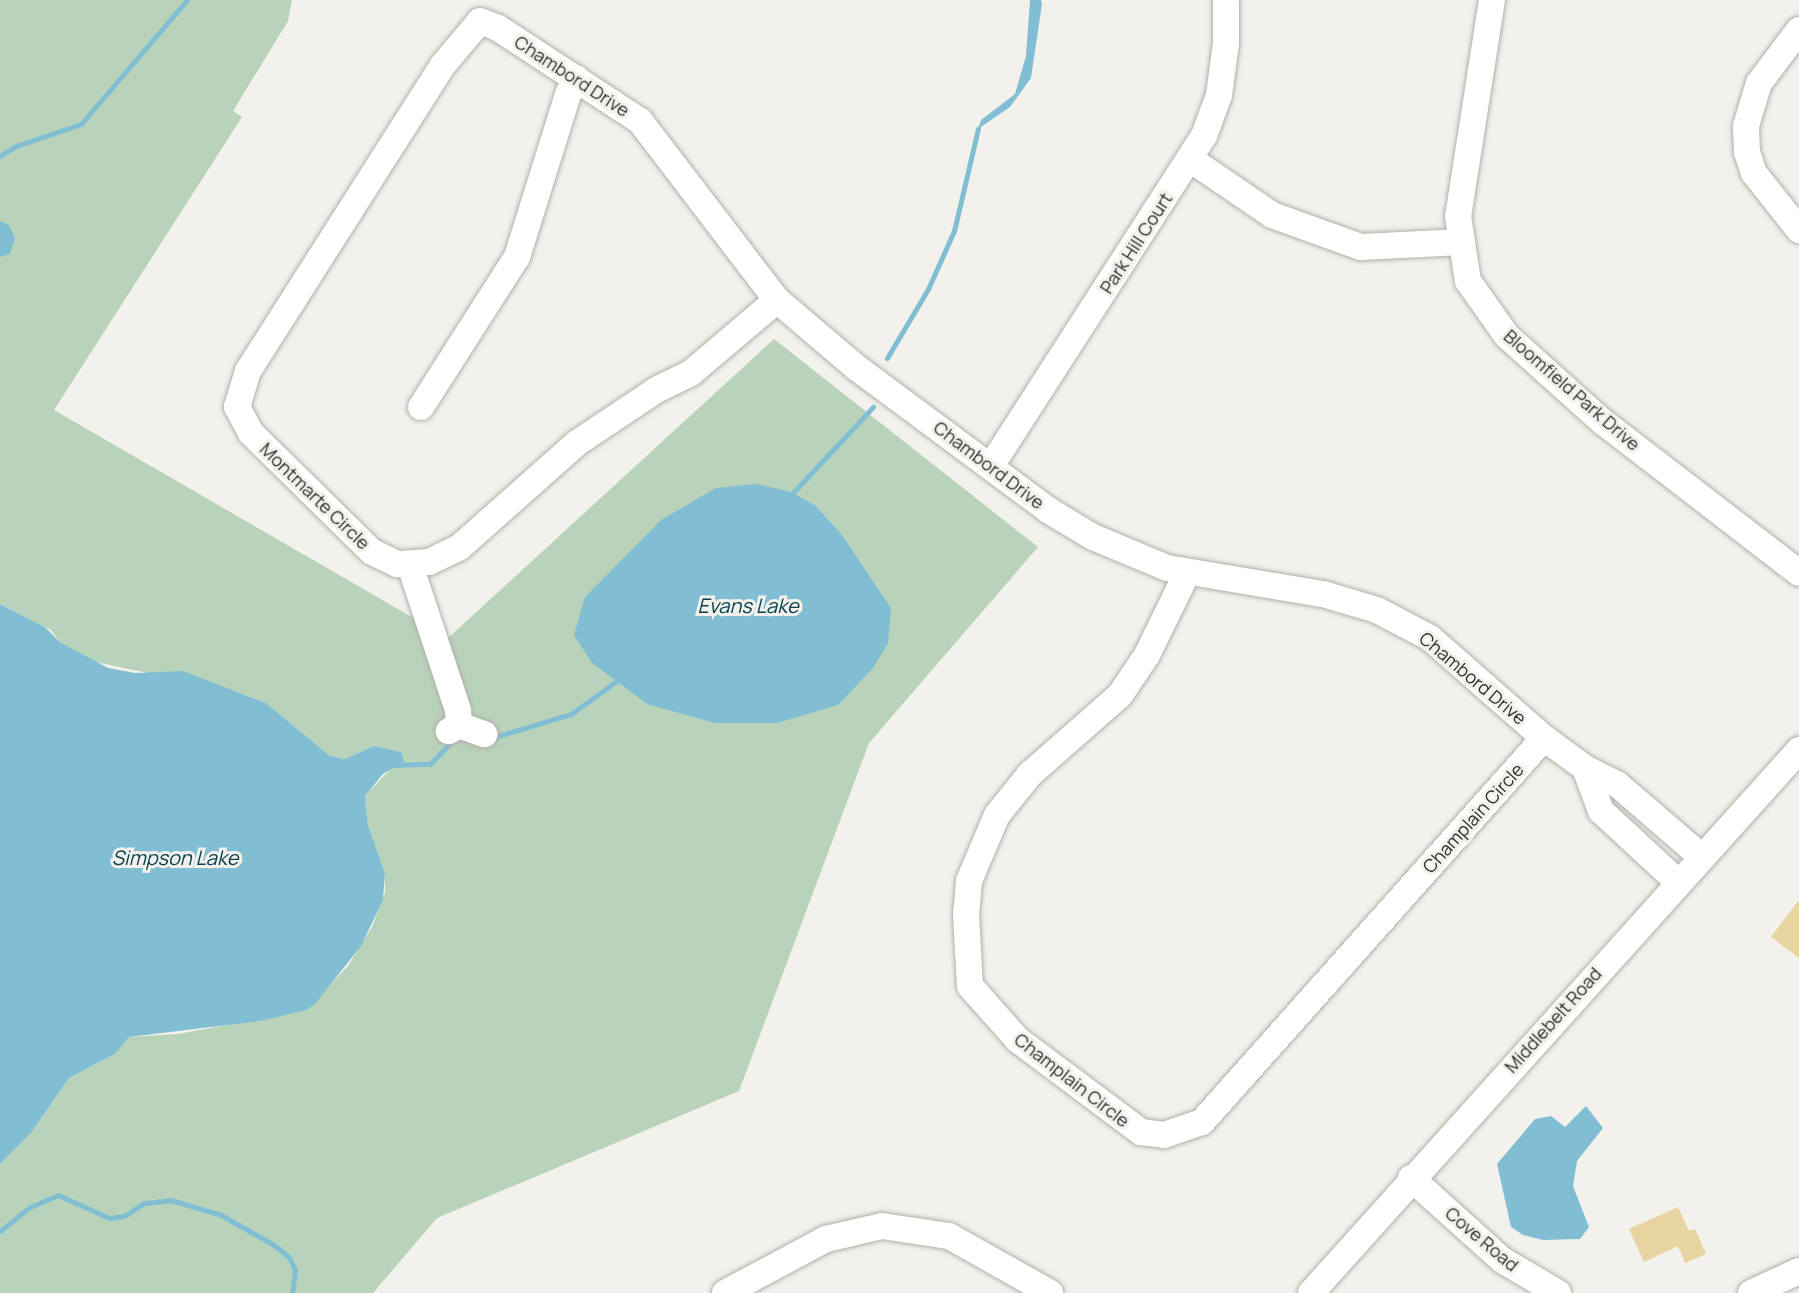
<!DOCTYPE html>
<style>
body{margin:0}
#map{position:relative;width:1799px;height:1293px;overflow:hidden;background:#f3f1ec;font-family:Manrope,sans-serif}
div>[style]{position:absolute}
.green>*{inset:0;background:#b9d3ba}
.water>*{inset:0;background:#81bed4}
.stream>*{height:5px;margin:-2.5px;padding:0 2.5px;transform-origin:2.5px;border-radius:2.5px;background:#81bed4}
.building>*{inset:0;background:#e7d4a1}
.roads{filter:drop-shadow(0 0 2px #b2b0aa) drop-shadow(0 0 2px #b2b0aa)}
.minor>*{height:26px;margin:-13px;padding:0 13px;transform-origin:13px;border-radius:13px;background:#fff}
span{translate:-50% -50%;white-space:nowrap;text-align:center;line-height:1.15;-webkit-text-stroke:6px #f3f1ec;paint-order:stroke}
.street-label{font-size:18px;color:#302f2d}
.water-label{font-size:20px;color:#08404f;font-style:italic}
</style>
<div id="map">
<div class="green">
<i style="clip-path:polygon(evenodd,0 0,292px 0,288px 21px,233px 111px,242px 117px,54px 410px,448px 638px,774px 339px,1038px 547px,869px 743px,739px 1091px,437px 1218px,373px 1293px,0 1293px,0 1164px,31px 1133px,69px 1078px,115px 1054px,129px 1037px,178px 1034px,306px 1010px,348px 966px,372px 927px,385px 893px,385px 873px,368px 825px,365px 796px,394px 765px,380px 748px,373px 746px,345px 759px,330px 756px,266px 703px,235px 691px,95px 662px,60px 642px,51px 630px,0 604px,0 0,816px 506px,843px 536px,891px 608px,816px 506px)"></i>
</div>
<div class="water">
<i style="clip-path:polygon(1030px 0,1041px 0,1042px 4px,1031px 78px,1010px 107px,978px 129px,981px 120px,1015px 94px,1026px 56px)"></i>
<i style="clip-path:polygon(0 221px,9px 225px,15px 238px,10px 254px,0 257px)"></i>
<i style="clip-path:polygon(756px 484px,791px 492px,816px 506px,843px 536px,891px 608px,888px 643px,873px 668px,838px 705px,777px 723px,715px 723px,647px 704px,592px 663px,574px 635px,585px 597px,661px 520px,716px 488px)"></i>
<i style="clip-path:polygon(0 604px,45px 627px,60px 642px,108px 668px,135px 673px,183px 671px,266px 703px,330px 756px,345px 759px,373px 746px,401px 752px,404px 761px,383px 774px,365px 796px,368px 825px,385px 873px,383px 900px,361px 946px,315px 1004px,306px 1010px,260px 1021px,129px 1037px,115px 1054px,69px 1078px,31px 1133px,0 1164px)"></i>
<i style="clip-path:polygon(1586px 1106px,1603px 1128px,1577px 1161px,1573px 1186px,1589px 1227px,1580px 1239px,1543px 1240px,1523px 1235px,1511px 1227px,1497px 1164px,1535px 1119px,1551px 1116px,1565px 1127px)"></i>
</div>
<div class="stream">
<i style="left:0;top:156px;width:19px;rotate:-32deg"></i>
<i style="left:16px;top:146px;width:69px;rotate:-18.7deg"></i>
<i style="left:81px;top:124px;width:163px;rotate:-49.5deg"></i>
<i style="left:887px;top:358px;width:80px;rotate:-59.3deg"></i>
<i style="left:928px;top:289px;width:64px;rotate:-65.9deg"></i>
<i style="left:954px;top:231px;width:105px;rotate:-76.8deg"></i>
<i style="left:788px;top:498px;width:125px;rotate:-47deg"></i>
<i style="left:488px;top:739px;width:87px;rotate:-16.8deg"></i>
<i style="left:571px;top:714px;width:63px;rotate:-36deg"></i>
<i style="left:394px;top:765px;width:36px;rotate:-2deg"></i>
<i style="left:430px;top:764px;width:36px;rotate:-46deg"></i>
<i style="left:0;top:1231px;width:38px;rotate:-39deg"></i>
<i style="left:30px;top:1207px;width:30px;rotate:-23deg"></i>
<i style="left:58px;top:1195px;width:56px;rotate:24.3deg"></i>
<i style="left:109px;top:1218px;width:15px;rotate:-8deg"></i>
<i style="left:124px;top:1216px;width:24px;rotate:-33deg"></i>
<i style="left:144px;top:1203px;width:27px;rotate:-6deg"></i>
<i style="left:171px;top:1200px;width:52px;rotate:16.7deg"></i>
<i style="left:221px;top:1215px;width:61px;rotate:29.5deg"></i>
<i style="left:274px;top:1245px;width:19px;rotate:39deg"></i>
<i style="left:289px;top:1257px;width:14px;rotate:65deg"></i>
<i style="left:295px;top:1270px;width:23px;rotate:97deg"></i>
</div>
<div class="building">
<i style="clip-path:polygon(1799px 900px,1799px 958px,1771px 937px)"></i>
<i style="clip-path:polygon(1678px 1207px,1689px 1231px,1695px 1229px,1706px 1254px,1685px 1263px,1678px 1246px,1644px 1262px,1629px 1229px)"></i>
</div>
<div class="roads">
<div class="minor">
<i style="left:1492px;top:0;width:219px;rotate:98.9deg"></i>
<i style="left:1458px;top:216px;width:66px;rotate:81.3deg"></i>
<i style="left:1468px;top:281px;width:67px;rotate:54.7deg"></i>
<i style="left:1507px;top:336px;width:129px;rotate:41.9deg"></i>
<i style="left:1603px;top:422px;width:247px;rotate:37.6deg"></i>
<i style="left:1799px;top:30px;width:66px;rotate:127deg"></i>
<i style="left:1759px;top:83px;width:45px;rotate:106.8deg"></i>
<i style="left:1746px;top:126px;width:26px;rotate:88deg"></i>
<i style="left:1747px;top:152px;width:22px;rotate:72deg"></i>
<i style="left:1754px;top:173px;width:73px;rotate:51.7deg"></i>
<i style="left:1190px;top:159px;width:99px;rotate:34.3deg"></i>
<i style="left:1272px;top:215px;width:95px;rotate:19.8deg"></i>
<i style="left:1361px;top:247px;width:101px;rotate:-2.8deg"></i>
<i style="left:777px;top:300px;width:113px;rotate:139.7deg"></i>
<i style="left:691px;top:373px;width:37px;rotate:154deg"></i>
<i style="left:658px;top:389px;width:97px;rotate:146.3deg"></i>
<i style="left:577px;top:443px;width:157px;rotate:138.4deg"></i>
<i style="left:460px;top:547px;width:34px;rotate:154deg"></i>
<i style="left:429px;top:562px;width:32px;rotate:176deg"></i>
<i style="left:397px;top:564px;width:28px;rotate:-154deg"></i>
<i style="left:372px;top:552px;width:170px;rotate:-135.5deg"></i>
<i style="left:251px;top:433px;width:30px;rotate:-118deg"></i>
<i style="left:237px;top:407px;width:38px;rotate:-73deg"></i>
<i style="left:248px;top:371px;width:363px;rotate:-57.5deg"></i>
<i style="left:443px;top:65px;width:57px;rotate:-49.9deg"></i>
<i style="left:480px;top:21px;width:19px;rotate:21deg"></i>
<i style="left:498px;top:28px;width:170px;rotate:33.2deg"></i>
<i style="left:640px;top:121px;width:225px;rotate:52.6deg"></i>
<i style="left:777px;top:300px;width:105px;rotate:40.4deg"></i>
<i style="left:857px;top:368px;width:238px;rotate:36.6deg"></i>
<i style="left:1048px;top:510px;width:52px;rotate:31deg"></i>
<i style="left:1093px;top:537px;width:80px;rotate:22.7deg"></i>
<i style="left:1167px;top:568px;width:158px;rotate:9.5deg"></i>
<i style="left:1323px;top:594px;width:56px;rotate:16.5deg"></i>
<i style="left:1377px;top:610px;width:60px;rotate:27.8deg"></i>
<i style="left:1430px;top:638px;width:152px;rotate:41.3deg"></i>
<i style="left:1544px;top:738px;width:51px;rotate:36.2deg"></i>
<i style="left:1585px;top:768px;width:36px;rotate:27deg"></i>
<i style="left:1617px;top:784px;width:112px;rotate:40.7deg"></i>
<i style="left:421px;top:407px;width:178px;rotate:-57.4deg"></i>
<i style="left:517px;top:257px;width:171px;rotate:-72.6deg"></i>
<i style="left:568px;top:94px;width:18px;rotate:-61deg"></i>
<i style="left:991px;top:466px;width:393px;rotate:-57.2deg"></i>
<i style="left:1204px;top:136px;width:44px;rotate:-69.9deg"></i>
<i style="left:1219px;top:95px;width:52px;rotate:-82.3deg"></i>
<i style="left:1226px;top:43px;width:43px;rotate:-90deg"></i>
<i style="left:410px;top:565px;width:153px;rotate:71.7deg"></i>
<i style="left:458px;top:710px;width:15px;rotate:86deg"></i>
<i style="left:459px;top:725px;width:12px;rotate:149deg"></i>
<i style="left:1187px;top:573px;width:91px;rotate:116deg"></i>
<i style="left:1147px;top:655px;width:48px;rotate:124deg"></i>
<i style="left:1120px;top:695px;width:120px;rotate:138.7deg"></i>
<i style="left:1030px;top:774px;width:53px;rotate:128.8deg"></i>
<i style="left:997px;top:815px;width:72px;rotate:113deg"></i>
<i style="left:969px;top:881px;width:32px;rotate:95deg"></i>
<i style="left:966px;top:913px;width:73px;rotate:86.9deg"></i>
<i style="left:970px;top:986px;width:72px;rotate:48.4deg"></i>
<i style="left:1018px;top:1040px;width:154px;rotate:36.8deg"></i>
<i style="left:1141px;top:1132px;width:23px;rotate:7deg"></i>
<i style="left:1164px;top:1135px;width:40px;rotate:-18.9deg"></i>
<i style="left:1202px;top:1122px;width:514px;rotate:-48.31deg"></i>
<i style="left:459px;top:725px;width:27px;rotate:20deg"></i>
<i style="left:1585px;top:768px;width:46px;rotate:69.6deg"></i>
<i style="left:1601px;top:811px;width:105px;rotate:42.7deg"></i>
<i style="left:1411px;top:1178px;width:122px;rotate:42deg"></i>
<i style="left:1502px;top:1260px;width:65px;rotate:30.5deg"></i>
<i style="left:725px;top:1293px;width:115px;rotate:-28.1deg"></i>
<i style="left:826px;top:1239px;width:57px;rotate:-13.1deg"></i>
<i style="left:882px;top:1226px;width:68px;rotate:8.5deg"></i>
<i style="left:949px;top:1236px;width:116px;rotate:29.4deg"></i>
<i style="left:1311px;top:1293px;width:730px;rotate:-48.05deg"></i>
<i style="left:1751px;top:1293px;width:53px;rotate:-24.6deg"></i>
</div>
</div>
<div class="street-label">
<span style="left:572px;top:76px;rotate:33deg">Chambord Drive</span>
<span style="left:1136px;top:243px;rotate:-57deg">Park Hill Court</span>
<span style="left:1572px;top:390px;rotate:41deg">Bloomfield Park Drive</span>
<span style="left:989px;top:465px;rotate:37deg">Chambord Drive</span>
<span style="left:315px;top:496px;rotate:44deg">Montmarte Circle</span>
<span style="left:1473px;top:678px;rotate:40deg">Chambord Drive</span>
<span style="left:1473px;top:818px;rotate:-48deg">Champlain Circle</span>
<span style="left:1553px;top:1020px;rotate:-48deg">Middlebelt Road</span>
<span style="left:1072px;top:1080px;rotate:38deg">Champlain Circle</span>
<span style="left:1482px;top:1239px;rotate:40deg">Cove Road</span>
</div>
<div class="water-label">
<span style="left:748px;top:605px">Evans Lake</span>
<span style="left:175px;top:857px">Simpson Lake</span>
</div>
</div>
